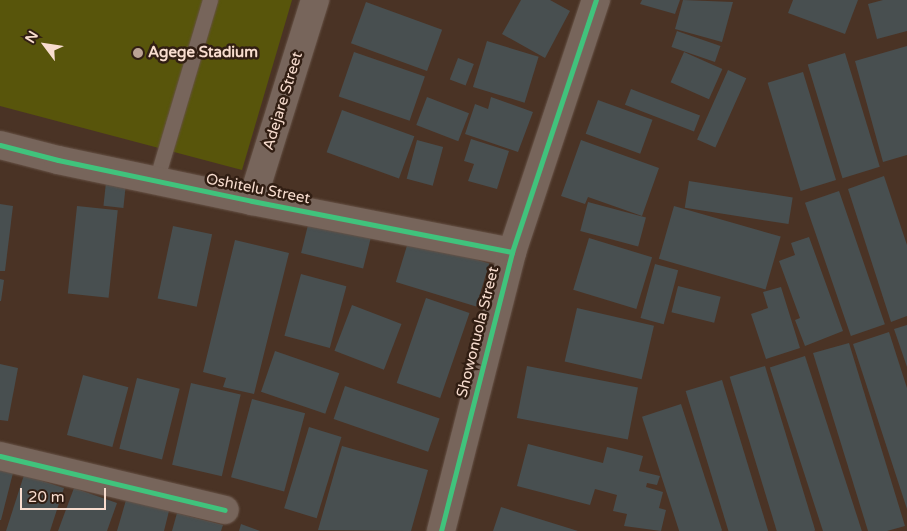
<!DOCTYPE html>
<style>
body{margin:0}
#map{position:relative;width:907px;height:531px;overflow:hidden;background:#4a3325;font-family:"Varela Round",sans-serif}
div>[style]{position:absolute}
.green>*{inset:0;background:#58550b}
.building>*{inset:0;background:#484f50;transform-origin:0 0}
.roads{filter:drop-shadow(0 0 1px #665246) drop-shadow(0 0 1px #665246)}
.lane>*{height:15px;margin:-7.5px;padding:0 7.5px;transform-origin:7.5px;border-radius:7.5px;background:#77655b}
.street>*{height:28px;margin:-14px;padding:0 14px;transform-origin:14px;border-radius:14px;background:#77655b}
.cycleway>*{height:5px;margin:-2.5px;padding:0 2.5px;transform-origin:2.5px;border-radius:2.5px;background:#40c37c}
.dots>*{width:14px;height:14px;translate:-50% -50%;box-sizing:border-box;border:2px solid #311e13;border-radius:50%}
span{translate:-50% -50%;white-space:nowrap;text-align:center;line-height:1.15;-webkit-text-stroke:5px #311e13;paint-order:stroke}
.poi-label{font-size:15px;color:#f8ddcf;font-weight:700}
.left{translate:0 -50%;text-align:left}
.street-label{font-size:15px;color:#f8ddcf}
.north{position:absolute;left:20px;top:20px;width:50px;height:50px;-webkit-text-stroke:4px #311e13;paint-order:stroke;rotate:301deg;font-size:14px;font-weight:700;line-height:20px;text-align:center;color:#f8ddcf}
.north::after{content:'';display:block;margin:auto;width:18px;height:22px;background:#f8ddcf;clip-path:polygon(50% 0,100% 100%,50% 72%,0 100%)}
.scale{position:absolute;left:20px;top:488px;width:86px;height:22px;box-sizing:border-box;border:2px solid #f8ddcf;border-top:0;padding-left:6px;font-size:15px;line-height:18px;white-space:nowrap;color:#f8ddcf;-webkit-text-stroke:4px #311e13;paint-order:stroke}
</style>
<div id="map">
<div class="green">
<i style="clip-path:polygon(0 0,292px 0,242px 170px,0 106px)"></i>
</div>
<div class="building">
<i style="clip-path:polygon(521px 0,550px 0,570px 11px,545px 58px,502px 34px)"></i>
<i style="clip-path:polygon(642px 0,680px 0,675px 14px,640px 4px)"></i>
<i style="clip-path:polygon(683px 0,733px 2px,722px 42px,675px 29px)"></i>
<i style="clip-path:polygon(793px 0,858px 0,845px 34px,788px 13px)"></i>
<i style="clip-path:polygon(883px 0,907px 0,907px 31px,877px 39px,868px 4px)"></i>
<i style="left:366px;top:2px;width:81px;height:44px;rotate:20deg"></i>
<i style="left:677px;top:31px;width:46px;height:17px;rotate:19deg"></i>
<i style="left:487px;top:41px;width:54px;height:48px;rotate:17deg"></i>
<i style="clip-path:polygon(907px 46px,907px 155px,883px 162px,855px 61px)"></i>
<i style="left:354px;top:52px;width:75px;height:47px;rotate:19deg"></i>
<i style="left:684px;top:52px;width:42px;height:33px;rotate:24deg"></i>
<i style="left:845px;top:53px;width:119px;height:39px;rotate:73deg"></i>
<i style="left:458px;top:58px;width:17px;height:23px;rotate:21deg"></i>
<i style="left:728px;top:70px;width:20px;height:76px;rotate:24deg"></i>
<i style="left:803px;top:72px;width:113px;height:37px;rotate:73deg"></i>
<i style="left:631px;top:89px;width:74px;height:17px;rotate:21deg"></i>
<i style="left:427px;top:97px;width:45px;height:30px;rotate:21deg"></i>
<i style="clip-path:polygon(491px 97px,533px 112px,518px 152px,465px 134px,475px 104px,488px 109px)"></i>
<i style="left:598px;top:100px;width:58px;height:36px;rotate:20deg"></i>
<i style="left:342px;top:110px;width:77px;height:45px;rotate:20deg"></i>
<i style="clip-path:polygon(471px 139px,509px 151px,497px 189px,468px 181px,474px 164px,464px 161px)"></i>
<i style="left:417px;top:140px;width:27px;height:40px;rotate:15deg"></i>
<i style="clip-path:polygon(581px 140px,659px 168px,642px 216px,588px 197px,585px 204px,561px 196px)"></i>
<i style="clip-path:polygon(884px 176px,907px 245px,907px 316px,891px 322px,848px 189px)"></i>
<i style="left:689px;top:181px;width:105px;height:27px;rotate:9deg"></i>
<i style="left:106px;top:182px;width:20px;height:24px;rotate:6deg"></i>
<i style="left:839px;top:191px;width:141px;height:36px;rotate:71deg"></i>
<i style="left:588px;top:202px;width:60px;height:30px;rotate:15deg"></i>
<i style="clip-path:polygon(0 204px,13px 206px,5px 271px,0 271px)"></i>
<i style="left:77px;top:206px;width:41px;height:88px;rotate:6deg"></i>
<i style="left:674px;top:206px;width:111px;height:55px;rotate:16deg"></i>
<i style="left:310px;top:217px;width:64px;height:37px;rotate:14deg"></i>
<i style="left:173px;top:226px;width:40px;height:74px;rotate:12deg"></i>
<i style="clip-path:polygon(809px 237px,843px 331px,805px 346px,795px 320px,800px 318px,779px 261px,795px 255px,791px 243px)"></i>
<i style="left:589px;top:238px;width:66px;height:54px;rotate:17deg"></i>
<i style="left:409px;top:239px;width:84px;height:45px;rotate:17deg"></i>
<i style="clip-path:polygon(235px 240px,289px 253px,254px 394px,223px 387px,226px 378px,203px 372px)"></i>
<i style="left:655px;top:264px;width:24px;height:56px;rotate:15deg"></i>
<i style="left:301px;top:274px;width:47px;height:64px;rotate:15deg"></i>
<i style="clip-path:polygon(0 279px,4px 280px,1px 301px,0 301px)"></i>
<i style="left:678px;top:286px;width:44px;height:27px;rotate:14deg"></i>
<i style="clip-path:polygon(781px 287px,800px 348px,766px 359px,751px 314px,768px 308px,763px 292px)"></i>
<i style="left:426px;top:298px;width:46px;height:90px;rotate:19deg"></i>
<i style="left:352px;top:305px;width:53px;height:49px;rotate:21deg"></i>
<i style="left:577px;top:308px;width:79px;height:55px;rotate:13deg"></i>
<i style="clip-path:polygon(907px 325px,907px 367px,894px 329px)"></i>
<i style="clip-path:polygon(889px 332px,907px 388px,907px 509px,853px 344px)"></i>
<i style="clip-path:polygon(849px 343px,905px 526px,887px 531px,868px 531px,813px 353px)"></i>
<i style="left:275px;top:351px;width:68px;height:43px;rotate:19deg"></i>
<i style="left:805px;top:356px;width:184px;height:37px;rotate:72deg"></i>
<i style="clip-path:polygon(0 364px,18px 368px,8px 421px,0 420px)"></i>
<i style="left:527px;top:366px;width:113px;height:53px;rotate:11deg"></i>
<i style="left:765px;top:366px;width:172px;height:37px;rotate:73deg"></i>
<i style="left:83px;top:375px;width:47px;height:62px;rotate:15deg"></i>
<i style="left:137px;top:378px;width:44px;height:73px;rotate:14deg"></i>
<i style="left:722px;top:380px;width:158px;height:38px;rotate:73deg"></i>
<i style="left:191px;top:383px;width:51px;height:84px;rotate:13deg"></i>
<i style="left:345px;top:386px;width:100px;height:35px;rotate:19deg"></i>
<i style="left:252px;top:399px;width:55px;height:81px;rotate:15deg"></i>
<i style="left:681px;top:404px;width:133px;height:41px;rotate:72deg"></i>
<i style="left:309px;top:427px;width:34px;height:85px;rotate:17deg"></i>
<i style="clip-path:polygon(528px 444px,603px 463px,607px 447px,643px 456px,639px 471px,660px 476px,657px 485px,647px 483px,646px 487px,663px 492px,659px 508px,666px 510px,661px 531px,624px 526px,627px 514px,613px 511px,617px 495px,595px 489px,590px 505px,517px 486px)"></i>
<i style="clip-path:polygon(342px 446px,428px 470px,411px 531px,318px 530px)"></i>
<i style="clip-path:polygon(0 470px,13px 473px,1px 520px,0 520px)"></i>
<i style="clip-path:polygon(24px 475px,64px 488px,50px 531px,6px 531px)"></i>
<i style="clip-path:polygon(74px 488px,117px 503px,107px 531px,58px 531px)"></i>
<i style="clip-path:polygon(126px 500px,169px 511px,164px 531px,117px 531px)"></i>
<i style="clip-path:polygon(501px 507px,578px 531px,493px 531px)"></i>
<i style="clip-path:polygon(177px 513px,223px 525px,221px 531px,172px 531px)"></i>
<i style="clip-path:polygon(241px 524px,260px 531px,239px 531px)"></i>
</div>
<div class="roads">
<div class="lane">
<i style="left:156px;top:181px;width:189px;rotate:-73.4deg"></i>
</div>
<div class="street">
<i style="left:0;top:145px;width:60px;rotate:14.5deg"></i>
<i style="left:58px;top:160px;width:198px;rotate:11.9deg"></i>
<i style="left:252px;top:201px;width:265px;rotate:11.1deg"></i>
<i style="left:252px;top:201px;width:211px;rotate:-72.6deg"></i>
<i style="left:0;top:456px;width:231px;rotate:13.5deg"></i>
<i style="left:441px;top:531px;width:288px;rotate:-75.7deg"></i>
<i style="left:512px;top:252px;width:266px;rotate:-71.6deg"></i>
</div>
</div>
<div class="cycleway">
<i style="left:0;top:145px;width:60px;rotate:14.5deg"></i>
<i style="left:58px;top:160px;width:198px;rotate:11.9deg"></i>
<i style="left:252px;top:201px;width:265px;rotate:11.1deg"></i>
<i style="left:0;top:456px;width:231px;rotate:13.5deg"></i>
<i style="left:441px;top:531px;width:288px;rotate:-75.7deg"></i>
<i style="left:512px;top:252px;width:266px;rotate:-71.6deg"></i>
</div>
<div class="dots">
<i style="left:138px;top:53px;background:#bba294"></i>
</div>
<div class="poi-label">
<span class="left" style="left:148px;top:53px">Agege Stadium</span>
</div>
<div class="street-label">
<span style="left:283px;top:101px;rotate:-73deg">Adejare Street</span>
<span style="left:258px;top:189px;rotate:11deg">Oshitelu Street</span>
<span style="left:478px;top:332px;rotate:-76deg">Showonuola Street</span>
</div>
<div class="north">N</div>
<div class="scale">20 m</div>
</div>
